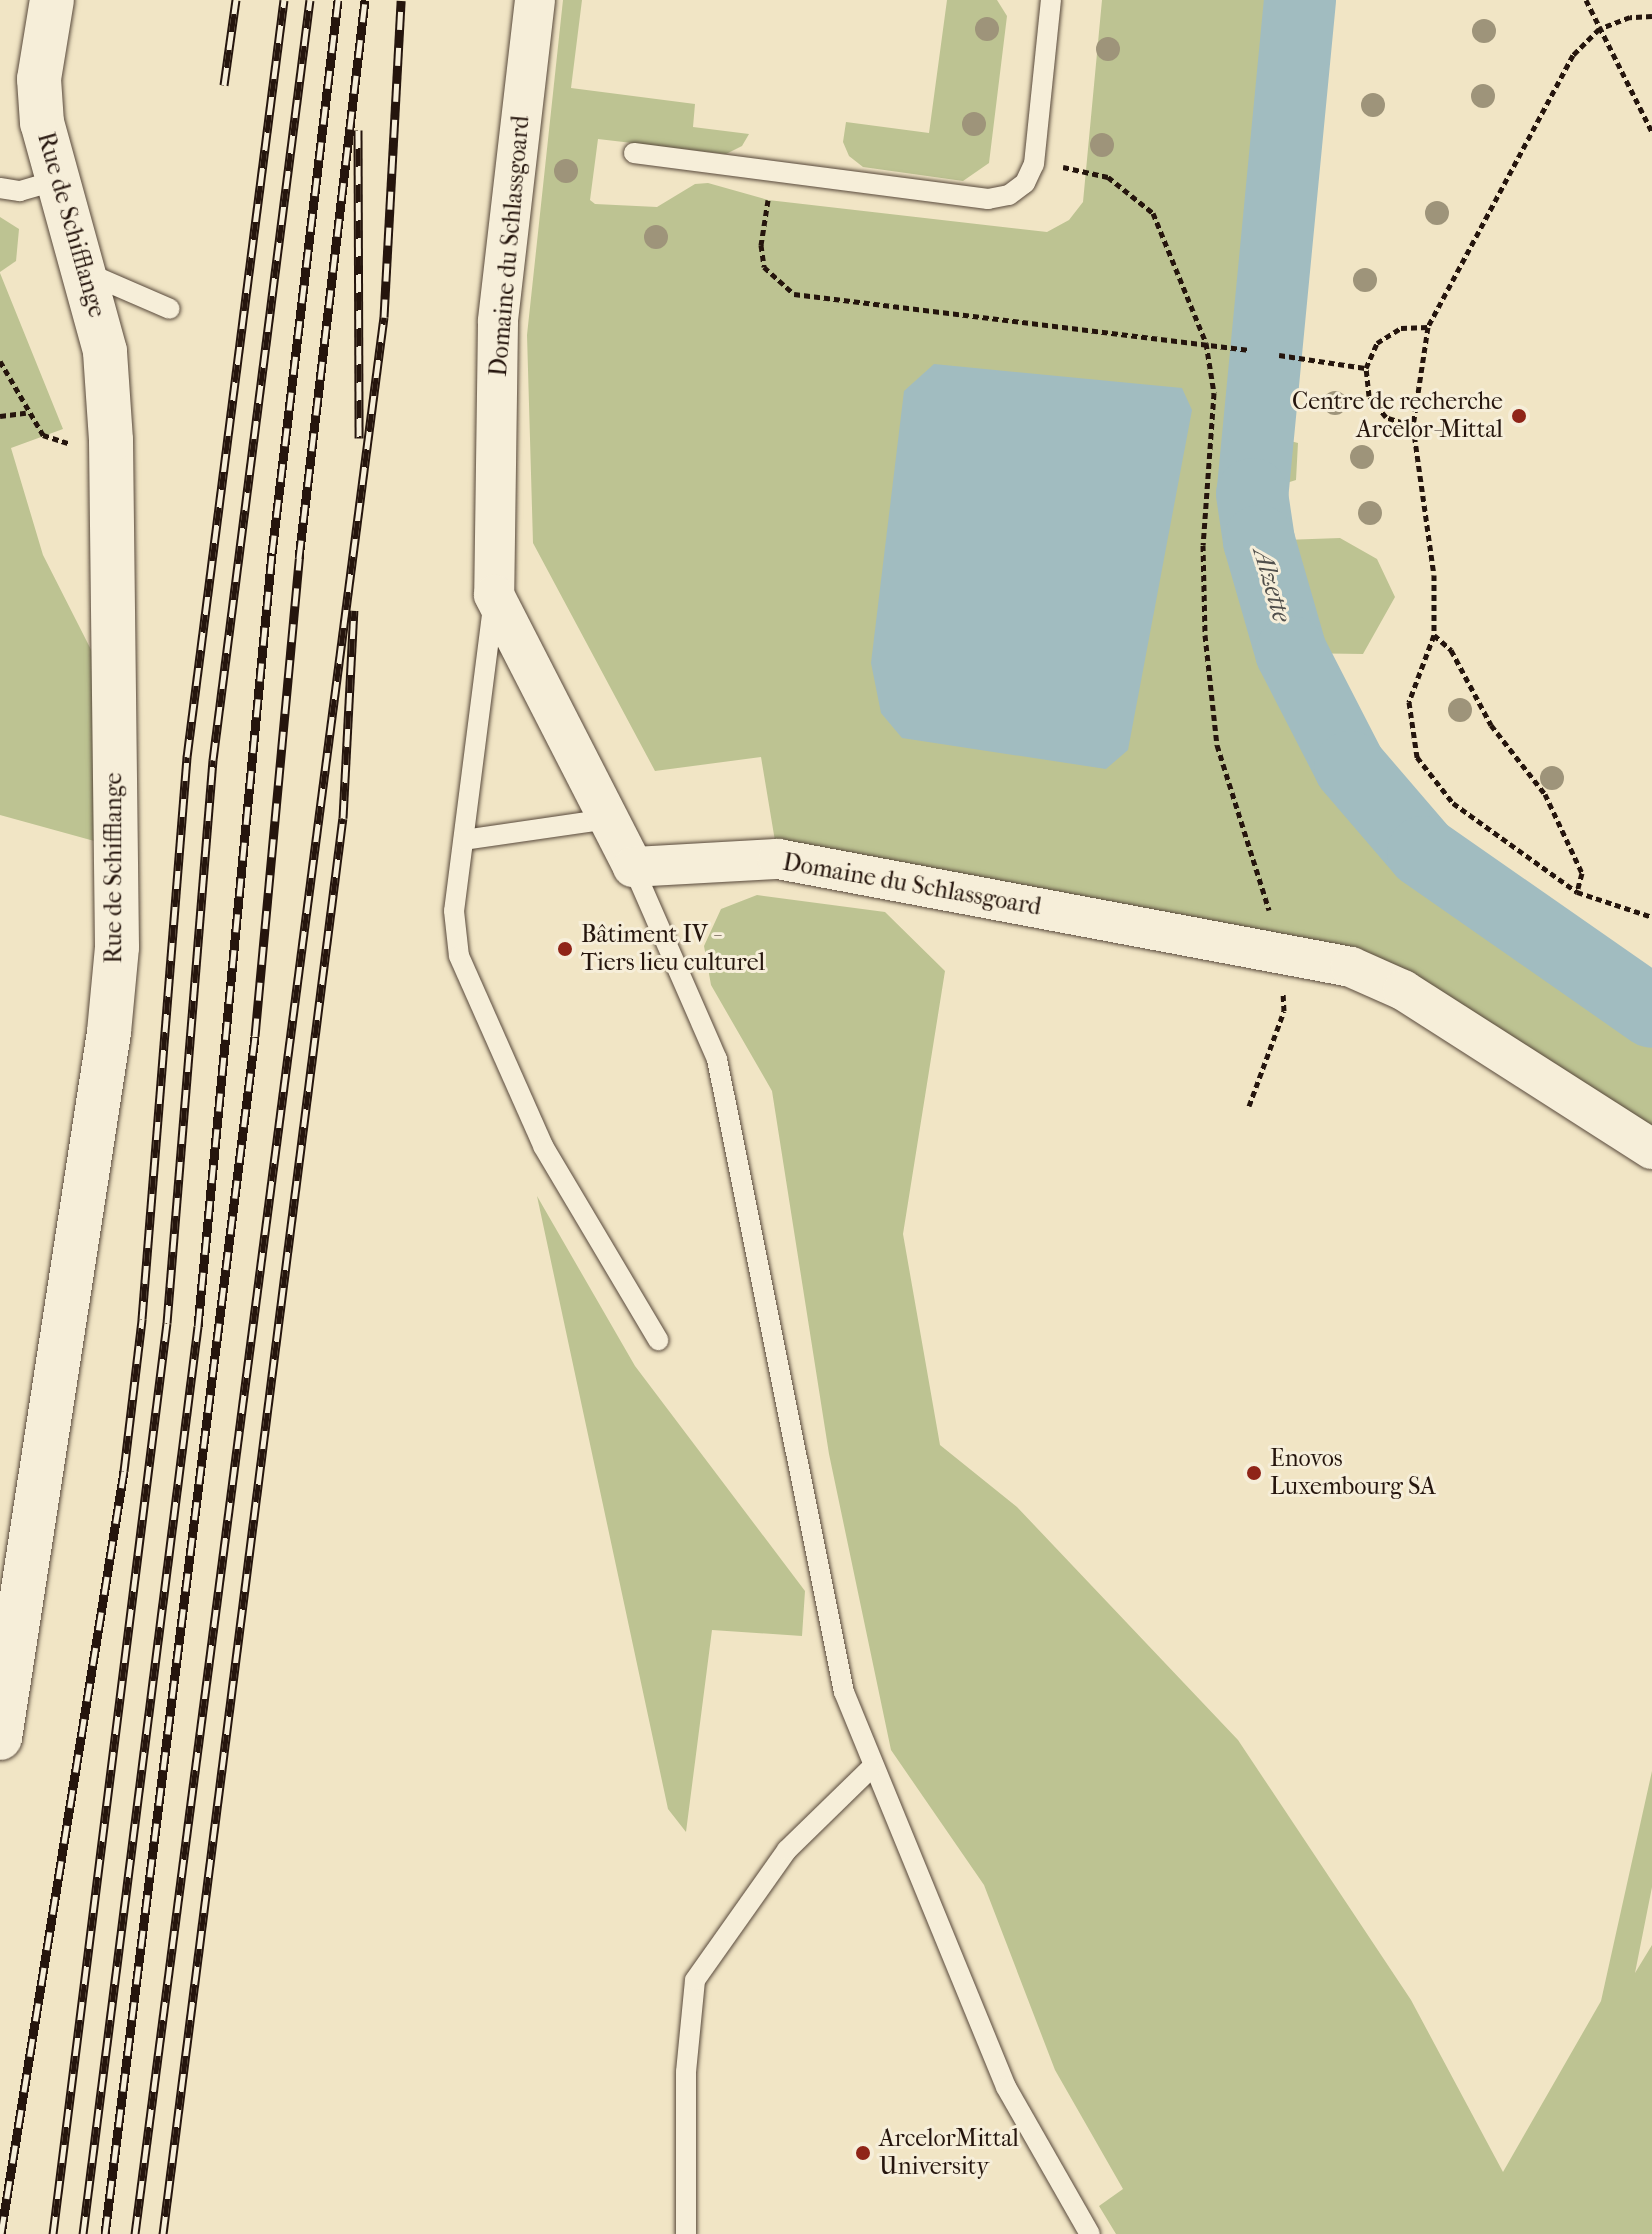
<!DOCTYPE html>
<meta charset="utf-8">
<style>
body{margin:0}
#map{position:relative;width:1652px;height:2234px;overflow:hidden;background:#f1e5c5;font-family:"IM FELL French Canon",serif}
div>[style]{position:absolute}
.green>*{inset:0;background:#bdc392}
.water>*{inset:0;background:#a1bcc0}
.river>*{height:72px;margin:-36px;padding:0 36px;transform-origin:36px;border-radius:36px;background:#a1bcc0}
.path>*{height:5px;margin-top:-2.5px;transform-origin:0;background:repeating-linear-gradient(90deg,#25150d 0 6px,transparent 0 10px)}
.roads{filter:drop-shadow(0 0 2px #58493b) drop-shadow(0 0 2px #58493b)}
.service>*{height:20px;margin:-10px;padding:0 10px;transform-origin:10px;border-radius:10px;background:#f6eed9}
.minor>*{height:40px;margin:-20px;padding:0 20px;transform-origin:20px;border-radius:20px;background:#f6eed9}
.tertiary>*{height:44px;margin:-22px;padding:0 22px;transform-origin:22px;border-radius:22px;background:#f6eed9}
.rail>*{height:9px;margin-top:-4.5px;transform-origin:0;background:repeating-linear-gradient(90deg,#f6eed9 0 18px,#25150d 0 36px);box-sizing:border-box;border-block:2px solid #25150d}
.trees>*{width:24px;height:24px;margin:-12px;border-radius:50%;background:#9e947a}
.dots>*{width:22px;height:22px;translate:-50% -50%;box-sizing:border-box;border:4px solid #f6eed9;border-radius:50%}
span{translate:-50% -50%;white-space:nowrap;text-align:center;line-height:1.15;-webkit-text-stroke:6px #f6eed9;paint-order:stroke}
.street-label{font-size:24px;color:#25150d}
.poi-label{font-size:24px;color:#25150d}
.right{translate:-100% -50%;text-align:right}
.left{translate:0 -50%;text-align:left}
.water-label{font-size:26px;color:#504f4c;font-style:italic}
</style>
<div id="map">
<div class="green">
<i style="clip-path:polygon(563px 0,582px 0,571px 88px,695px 104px,693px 127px,749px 134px,742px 146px,726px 154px,598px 139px,590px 200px,595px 204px,657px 207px,695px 184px,708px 183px,768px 200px,1047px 232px,1069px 220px,1083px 202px,1102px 0,1300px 0,1256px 432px,1298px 443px,1296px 480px,1252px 494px,1259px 541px,1340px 538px,1377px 559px,1395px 597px,1363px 654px,1292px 653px,1350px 767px,1423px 852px,1652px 1012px,1652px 1136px,1403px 991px,778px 859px,761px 757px,655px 771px,533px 543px,527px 335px)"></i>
<i style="clip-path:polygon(947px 0,997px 0,1007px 16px,989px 163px,963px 181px,863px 167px,849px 156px,843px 142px,846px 122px,929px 133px)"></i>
<i style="clip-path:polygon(0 217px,19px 229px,16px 261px,0 272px)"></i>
<i style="clip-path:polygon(0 273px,63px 429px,11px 448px,43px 555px,113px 693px,116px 847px,0 815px)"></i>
<i style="clip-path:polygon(757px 895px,885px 912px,945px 971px,903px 1234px,940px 1445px,1017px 1507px,1238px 1740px,1411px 2000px,1503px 2172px,1601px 2001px,1652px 1771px,1652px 1887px,1635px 1973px,1652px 1945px,1652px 2234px,1116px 2234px,1099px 2206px,1123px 2189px,1055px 2070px,984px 1885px,891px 1750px,829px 1454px,772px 1091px,711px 985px,704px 946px,721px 909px)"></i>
<i style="clip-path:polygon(537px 1196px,635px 1366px,805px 1591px,802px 1636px,712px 1630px,686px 1832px,668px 1809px)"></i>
</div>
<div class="water">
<i style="clip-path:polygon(934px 364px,1182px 388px,1192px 410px,1128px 750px,1106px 769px,902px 738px,881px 713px,871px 663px,904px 391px)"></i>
</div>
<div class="river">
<i style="left:1300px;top:0;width:496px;rotate:95.5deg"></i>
<i style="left:1252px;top:494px;width:48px;rotate:81.5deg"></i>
<i style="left:1259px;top:541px;width:116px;rotate:73.9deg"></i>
<i style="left:1291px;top:652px;width:129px;rotate:62.8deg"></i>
<i style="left:1350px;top:767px;width:112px;rotate:49.3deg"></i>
<i style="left:1423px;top:852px;width:279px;rotate:34.9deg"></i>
</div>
<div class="path">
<i style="left:1586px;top:0;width:148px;rotate:63.4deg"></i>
<i style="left:1652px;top:16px;width:22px;rotate:177deg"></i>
<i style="left:1630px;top:17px;width:33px;rotate:159deg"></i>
<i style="left:1599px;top:29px;width:37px;rotate:135deg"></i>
<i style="left:1573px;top:55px;width:308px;rotate:118.1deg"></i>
<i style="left:1428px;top:327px;width:100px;rotate:98.6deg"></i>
<i style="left:1413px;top:426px;width:150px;rotate:82deg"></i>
<i style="left:1434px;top:575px;width:60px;rotate:90deg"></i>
<i style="left:1434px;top:635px;width:72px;rotate:110.5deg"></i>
<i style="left:1409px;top:702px;width:56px;rotate:81.7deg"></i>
<i style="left:1417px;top:757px;width:58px;rotate:52deg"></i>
<i style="left:1453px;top:803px;width:153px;rotate:35.7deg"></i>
<i style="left:1577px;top:892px;width:79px;rotate:18.4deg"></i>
<i style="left:1063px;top:167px;width:46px;rotate:12.5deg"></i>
<i style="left:1108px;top:177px;width:58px;rotate:38.7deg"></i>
<i style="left:1153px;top:213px;width:140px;rotate:67.8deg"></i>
<i style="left:1206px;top:343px;width:51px;rotate:80.9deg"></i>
<i style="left:1214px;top:393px;width:152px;rotate:94.1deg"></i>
<i style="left:1203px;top:545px;width:90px;rotate:88.7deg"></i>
<i style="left:1205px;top:635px;width:111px;rotate:83.8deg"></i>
<i style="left:1217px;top:745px;width:173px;rotate:72.5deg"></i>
<i style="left:768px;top:200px;width:46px;rotate:98.8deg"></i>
<i style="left:761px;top:245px;width:22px;rotate:82deg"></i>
<i style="left:764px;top:267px;width:40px;rotate:42deg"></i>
<i style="left:794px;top:294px;width:457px;rotate:7deg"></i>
<i style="left:1279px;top:355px;width:87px;rotate:8.6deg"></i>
<i style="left:0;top:361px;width:86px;rotate:59.8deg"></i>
<i style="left:43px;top:435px;width:28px;rotate:18deg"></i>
<i style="left:0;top:416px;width:26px;rotate:-7deg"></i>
<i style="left:1413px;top:426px;width:28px;rotate:-162deg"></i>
<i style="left:1386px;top:417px;width:27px;rotate:-129deg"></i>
<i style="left:1369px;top:396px;width:28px;rotate:-96deg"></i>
<i style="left:1366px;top:368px;width:27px;rotate:-66deg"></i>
<i style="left:1377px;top:343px;width:28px;rotate:-32deg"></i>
<i style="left:1401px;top:328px;width:27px;rotate:-2deg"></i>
<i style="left:1434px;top:635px;width:23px;rotate:41deg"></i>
<i style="left:1451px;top:650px;width:85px;rotate:61.9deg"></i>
<i style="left:1491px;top:725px;width:88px;rotate:52deg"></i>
<i style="left:1545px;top:794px;width:87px;rotate:64.9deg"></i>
<i style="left:1582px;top:873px;width:20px;rotate:105deg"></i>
<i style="left:1249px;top:1106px;width:101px;rotate:-69.8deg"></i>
<i style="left:1284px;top:1011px;width:17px;rotate:-93deg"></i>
</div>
<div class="roads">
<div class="service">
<i style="left:634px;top:153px;width:357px;rotate:7.4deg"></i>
<i style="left:988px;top:199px;width:21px;rotate:-11deg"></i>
<i style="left:1009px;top:195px;width:20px;rotate:-37deg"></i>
<i style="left:1025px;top:183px;width:21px;rotate:-65deg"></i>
<i style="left:1034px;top:164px;width:165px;rotate:-84.1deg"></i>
<i style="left:0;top:188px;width:20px;rotate:9deg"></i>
<i style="left:20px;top:191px;width:40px;rotate:-16deg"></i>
<i style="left:87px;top:273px;width:90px;rotate:23.4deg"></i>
<i style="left:493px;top:607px;width:306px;rotate:97.3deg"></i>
<i style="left:454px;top:911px;width:45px;rotate:83.7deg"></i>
<i style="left:459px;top:956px;width:208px;rotate:66.1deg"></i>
<i style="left:543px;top:1146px;width:226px;rotate:59.3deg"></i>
<i style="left:464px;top:840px;width:146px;rotate:-8.3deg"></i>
<i style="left:633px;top:867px;width:210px;rotate:66.4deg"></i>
<i style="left:717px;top:1059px;width:646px;rotate:78.66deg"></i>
<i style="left:844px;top:1692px;width:427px;rotate:67.7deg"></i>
<i style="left:1006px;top:2087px;width:169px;rotate:60.3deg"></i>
<i style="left:686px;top:2234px;width:162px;rotate:-90deg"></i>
<i style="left:686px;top:2072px;width:92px;rotate:-84.4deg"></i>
<i style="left:695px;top:1980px;width:159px;rotate:-54.7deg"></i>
<i style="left:787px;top:1850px;width:117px;rotate:-44.3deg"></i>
</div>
<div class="minor">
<i style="left:535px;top:0;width:324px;rotate:96.6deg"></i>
<i style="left:498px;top:322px;width:273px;rotate:90.8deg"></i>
<i style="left:494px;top:595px;width:305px;rotate:62.9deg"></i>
<i style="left:633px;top:867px;width:145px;rotate:-3.2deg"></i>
<i style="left:778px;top:859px;width:583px;rotate:10.67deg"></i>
<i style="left:1351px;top:967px;width:57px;rotate:23.9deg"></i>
<i style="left:1403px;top:990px;width:295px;rotate:32.6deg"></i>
</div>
<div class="tertiary">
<i style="left:0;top:1738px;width:714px;rotate:-81.22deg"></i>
<i style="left:109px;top:1032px;width:85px;rotate:-84.6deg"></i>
<i style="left:117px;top:947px;width:507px;rotate:-90.68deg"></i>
<i style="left:111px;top:440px;width:89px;rotate:-93.9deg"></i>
<i style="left:105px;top:351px;width:237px;rotate:-105.4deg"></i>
<i style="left:42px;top:123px;width:44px;rotate:-93.9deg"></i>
<i style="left:39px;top:79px;width:80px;rotate:-80.7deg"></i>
</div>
</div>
<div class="rail">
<i style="left:224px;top:85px;width:86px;rotate:-82deg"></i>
<i style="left:358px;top:130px;width:308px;rotate:89.8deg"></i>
<i style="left:1px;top:2234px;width:773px;rotate:-80.84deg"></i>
<i style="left:124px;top:1471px;width:153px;rotate:-83.2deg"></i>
<i style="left:142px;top:1319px;width:564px;rotate:-85.42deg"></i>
<i style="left:187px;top:757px;width:763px;rotate:-82.7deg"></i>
<i style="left:53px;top:2234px;width:918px;rotate:-82.87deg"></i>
<i style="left:167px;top:1323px;width:565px;rotate:-85.33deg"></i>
<i style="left:213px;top:760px;width:766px;rotate:-82.73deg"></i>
<i style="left:83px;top:2234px;width:915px;rotate:-82.78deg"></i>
<i style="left:198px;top:1326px;width:777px;rotate:-84.53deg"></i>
<i style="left:272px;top:553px;width:557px;rotate:-83.19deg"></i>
<i style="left:105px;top:2234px;width:1207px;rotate:-82.86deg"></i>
<i style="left:255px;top:1036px;width:480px;rotate:-84.7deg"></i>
<i style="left:299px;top:558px;width:562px;rotate:-83.25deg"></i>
<i style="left:135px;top:2234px;width:1933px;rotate:-82.6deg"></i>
<i style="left:384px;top:317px;width:317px;rotate:-86.9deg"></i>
<i style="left:163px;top:2234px;width:1427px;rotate:-82.76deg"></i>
<i style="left:343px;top:818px;width:208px;rotate:-87deg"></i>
</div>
<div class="trees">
<i style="left:987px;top:29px"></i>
<i style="left:1484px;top:31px"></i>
<i style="left:1108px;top:49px"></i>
<i style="left:1483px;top:96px"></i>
<i style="left:1373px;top:105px"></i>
<i style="left:974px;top:124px"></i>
<i style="left:1102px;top:145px"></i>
<i style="left:566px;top:171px"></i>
<i style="left:1437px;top:213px"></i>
<i style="left:656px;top:237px"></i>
<i style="left:1365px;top:280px"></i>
<i style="left:1335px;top:403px"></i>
<i style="left:1362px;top:457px"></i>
<i style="left:1370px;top:513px"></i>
<i style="left:1460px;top:710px"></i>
<i style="left:1552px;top:778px"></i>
</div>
<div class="dots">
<i style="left:1519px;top:416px;background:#8f2418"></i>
<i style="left:565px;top:949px;background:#8f2418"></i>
<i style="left:1254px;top:1473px;background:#8f2418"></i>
<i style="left:863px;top:2153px;background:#8f2418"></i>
</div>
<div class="street-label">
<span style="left:71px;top:225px;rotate:74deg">Rue de Schifflange</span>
<span style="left:510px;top:246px;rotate:-85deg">Domaine du Schlassgoard</span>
<span style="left:114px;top:868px;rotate:-90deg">Rue de Schifflange</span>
<span style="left:912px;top:885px;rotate:10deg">Domaine du Schlassgoard</span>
</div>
<div class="poi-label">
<span class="right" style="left:1503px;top:416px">Centre de recherche<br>Arcelor-Mittal</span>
<span class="left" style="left:581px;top:949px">Bâtiment IV -<br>Tiers lieu culturel</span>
<span class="left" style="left:1270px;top:1473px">Enovos<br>Luxembourg SA</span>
<span class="left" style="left:879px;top:2153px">ArcelorMittal<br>University</span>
</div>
<div class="water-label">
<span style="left:1272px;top:585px;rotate:74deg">Alzette</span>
</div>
</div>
